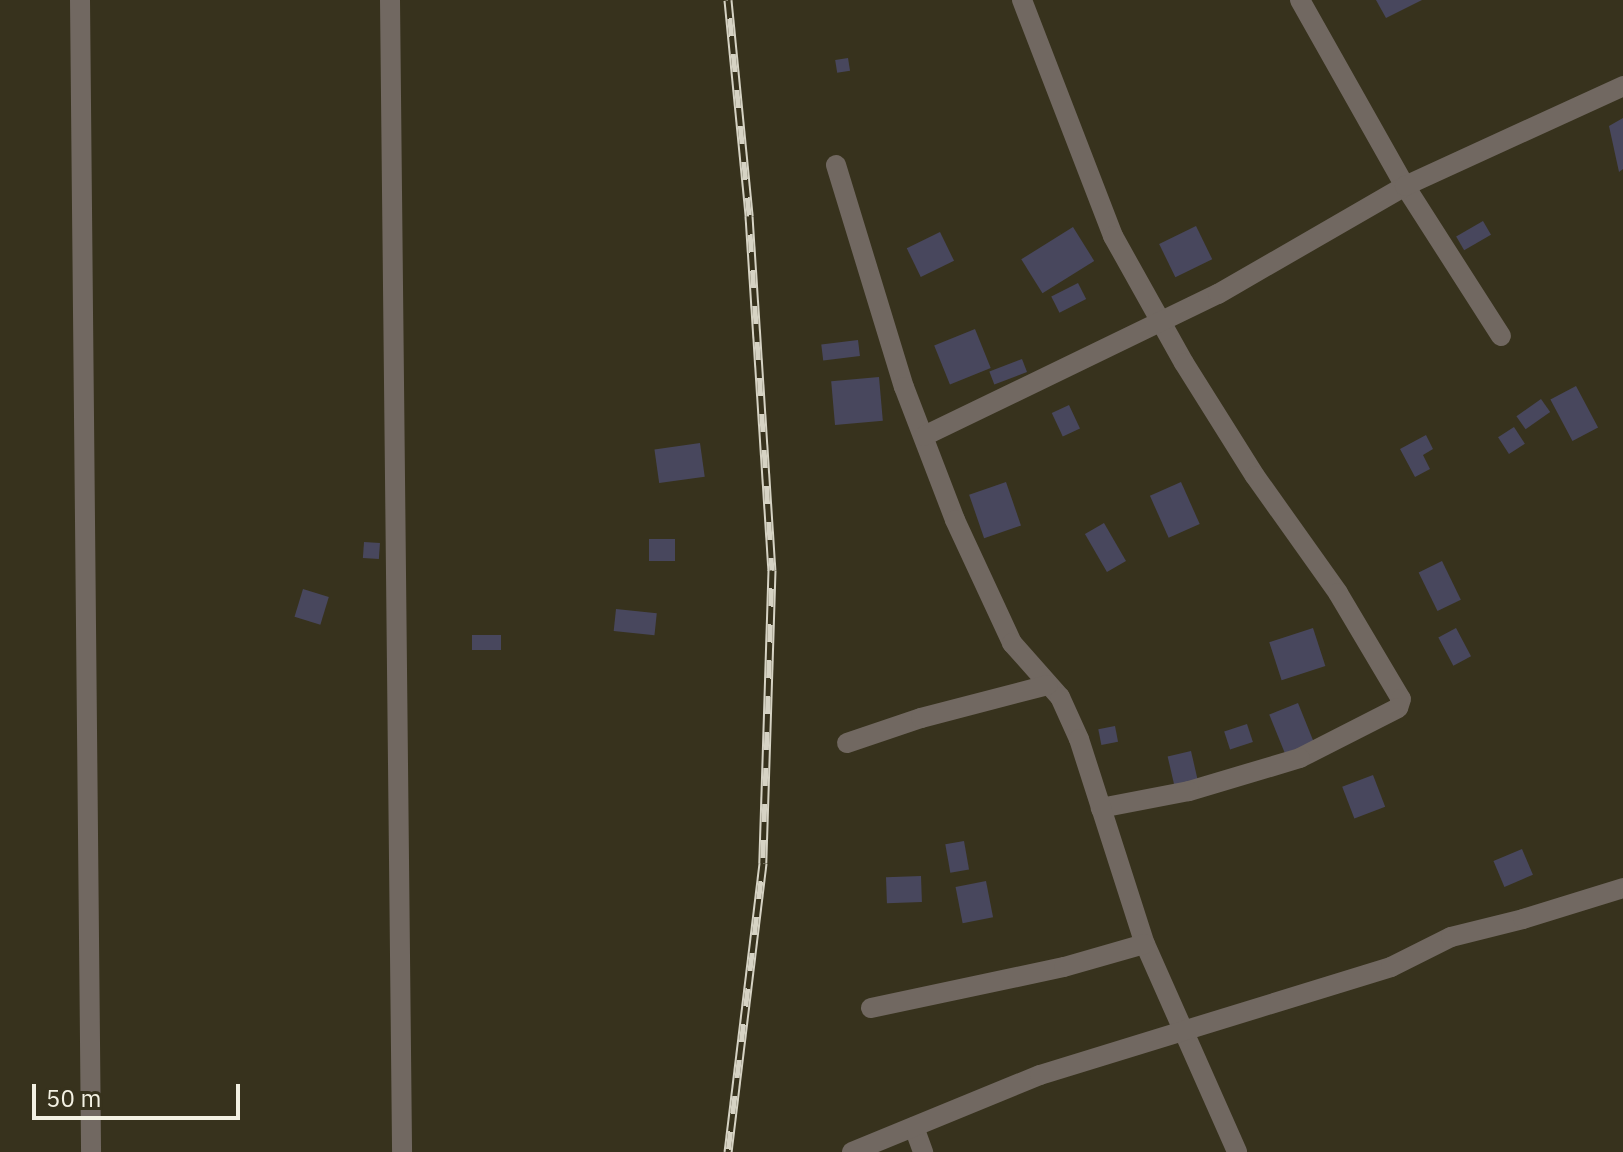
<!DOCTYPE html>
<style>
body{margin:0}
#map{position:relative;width:1623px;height:1152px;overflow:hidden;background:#37321d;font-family:"IBM Plex Sans",sans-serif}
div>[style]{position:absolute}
.building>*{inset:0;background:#48475d;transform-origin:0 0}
.minor>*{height:20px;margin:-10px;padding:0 10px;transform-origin:10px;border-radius:10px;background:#716861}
.rail>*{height:9px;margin-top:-4.5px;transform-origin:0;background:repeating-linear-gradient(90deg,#37321d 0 18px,#d6d3c4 0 36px);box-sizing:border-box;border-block:2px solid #d6d3c4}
span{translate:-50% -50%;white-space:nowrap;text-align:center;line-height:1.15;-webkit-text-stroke:8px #37321d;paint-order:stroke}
.scale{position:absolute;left:32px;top:1084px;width:208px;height:36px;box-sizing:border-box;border:4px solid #f3f1e3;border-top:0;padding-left:10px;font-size:24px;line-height:28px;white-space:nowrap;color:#f3f1e3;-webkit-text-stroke:6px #37321d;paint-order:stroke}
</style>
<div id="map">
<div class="building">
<i style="clip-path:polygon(1376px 0,1422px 0,1386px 18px)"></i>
<i style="left:848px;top:58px;width:13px;height:13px;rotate:81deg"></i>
<i style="clip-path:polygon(1623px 118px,1623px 169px,1619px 172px,1609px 126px)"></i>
<i style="left:1483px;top:221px;width:16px;height:31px;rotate:60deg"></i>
<i style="left:1196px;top:226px;width:37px;height:41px;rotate:64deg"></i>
<i style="left:1073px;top:227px;width:40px;height:61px;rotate:58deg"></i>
<i style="left:940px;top:232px;width:32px;height:37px;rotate:64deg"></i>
<i style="left:1078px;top:283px;width:18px;height:30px;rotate:63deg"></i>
<i style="left:975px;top:329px;width:42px;height:44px;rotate:68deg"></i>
<i style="left:858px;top:340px;width:16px;height:37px;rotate:83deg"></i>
<i style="left:1022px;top:359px;width:14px;height:35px;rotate:69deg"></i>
<i style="left:879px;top:377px;width:44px;height:48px;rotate:85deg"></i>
<i style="left:1576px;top:386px;width:47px;height:29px;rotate:62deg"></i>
<i style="left:1541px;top:399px;width:16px;height:30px;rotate:55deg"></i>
<i style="left:1069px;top:405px;width:26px;height:19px;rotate:65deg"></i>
<i style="left:1514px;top:427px;width:20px;height:19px;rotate:57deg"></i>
<i style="clip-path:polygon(1426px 435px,1433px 449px,1423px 455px,1430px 469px,1415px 477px,1400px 449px)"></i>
<i style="left:700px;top:443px;width:34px;height:46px;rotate:82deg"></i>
<i style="left:1006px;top:482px;width:46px;height:39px;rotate:71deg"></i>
<i style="left:1181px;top:482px;width:46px;height:34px;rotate:66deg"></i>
<i style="left:1104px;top:523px;width:44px;height:22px;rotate:60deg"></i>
<i style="left:675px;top:539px;width:22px;height:26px;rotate:90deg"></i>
<i style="left:364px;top:542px;width:16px;height:16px;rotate:4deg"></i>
<i style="left:1442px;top:561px;width:43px;height:26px;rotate:64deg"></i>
<i style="left:303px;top:589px;width:27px;height:29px;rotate:17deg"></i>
<i style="left:616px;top:609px;width:41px;height:22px;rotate:6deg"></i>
<i style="left:1313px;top:628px;width:40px;height:46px;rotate:72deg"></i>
<i style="left:1456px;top:628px;width:32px;height:20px;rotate:62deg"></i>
<i style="left:472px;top:635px;width:29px;height:15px"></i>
<i style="left:1298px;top:703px;width:42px;height:31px;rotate:68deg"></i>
<i style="left:1247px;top:724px;width:19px;height:24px;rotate:72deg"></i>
<i style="left:1115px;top:726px;width:16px;height:17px;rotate:79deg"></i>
<i style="left:1191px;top:751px;width:31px;height:24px;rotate:77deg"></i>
<i style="left:1373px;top:775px;width:34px;height:33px;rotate:69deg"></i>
<i style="left:964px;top:841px;width:29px;height:19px;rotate:80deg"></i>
<i style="left:1522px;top:849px;width:28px;height:31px;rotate:67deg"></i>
<i style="left:921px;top:876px;width:26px;height:35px;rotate:88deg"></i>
<i style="left:986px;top:881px;width:37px;height:31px;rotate:79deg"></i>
</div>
<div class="minor">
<i style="left:80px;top:0;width:1152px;rotate:89.45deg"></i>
<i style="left:390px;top:0;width:1152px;rotate:89.4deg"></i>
<i style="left:1022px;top:0;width:253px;rotate:68.9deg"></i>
<i style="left:1113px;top:236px;width:145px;rotate:60.8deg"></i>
<i style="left:1184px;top:363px;width:133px;rotate:57.9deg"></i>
<i style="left:1255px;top:476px;width:143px;rotate:54.6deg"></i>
<i style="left:1338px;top:593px;width:123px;rotate:59.3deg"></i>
<i style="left:1401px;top:699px;width:9px;rotate:108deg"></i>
<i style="left:1398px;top:708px;width:110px;rotate:153deg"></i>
<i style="left:1300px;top:758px;width:116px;rotate:163.4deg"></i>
<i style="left:1189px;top:791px;width:90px;rotate:169.1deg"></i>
<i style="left:1300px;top:0;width:214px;rotate:60.6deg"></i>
<i style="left:1405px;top:186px;width:178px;rotate:57.4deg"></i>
<i style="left:836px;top:165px;width:232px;rotate:73deg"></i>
<i style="left:904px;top:387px;width:142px;rotate:69deg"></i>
<i style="left:955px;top:520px;width:136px;rotate:65.1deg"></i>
<i style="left:1012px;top:643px;width:72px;rotate:48.4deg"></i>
<i style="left:1060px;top:697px;width:46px;rotate:65.7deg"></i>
<i style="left:1079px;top:739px;width:215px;rotate:72.2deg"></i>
<i style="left:1145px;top:944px;width:227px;rotate:66.1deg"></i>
<i style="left:924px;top:436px;width:326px;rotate:-25.8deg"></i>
<i style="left:1218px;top:294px;width:216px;rotate:-30deg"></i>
<i style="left:1405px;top:186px;width:240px;rotate:-24.6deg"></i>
<i style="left:847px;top:743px;width:78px;rotate:-18.7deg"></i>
<i style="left:921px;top:718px;width:131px;rotate:-14.6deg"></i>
<i style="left:871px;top:1008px;width:197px;rotate:-12deg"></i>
<i style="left:1064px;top:967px;width:84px;rotate:-15.9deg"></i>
<i style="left:914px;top:1127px;width:27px;rotate:70deg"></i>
<i style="left:852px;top:1152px;width:203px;rotate:-22.3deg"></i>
<i style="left:1040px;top:1075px;width:367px;rotate:-17.1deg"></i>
<i style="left:1391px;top:967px;width:67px;rotate:-26.6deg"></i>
<i style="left:1451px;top:937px;width:74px;rotate:-14deg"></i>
<i style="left:1523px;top:919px;width:105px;rotate:-17.2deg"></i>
</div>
<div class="rail">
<i style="left:728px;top:0;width:217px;rotate:84.4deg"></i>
<i style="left:749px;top:216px;width:355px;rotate:86.3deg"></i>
<i style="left:772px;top:570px;width:293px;rotate:91.8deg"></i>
<i style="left:763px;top:863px;width:291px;rotate:96.9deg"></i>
</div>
<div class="scale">50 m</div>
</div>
